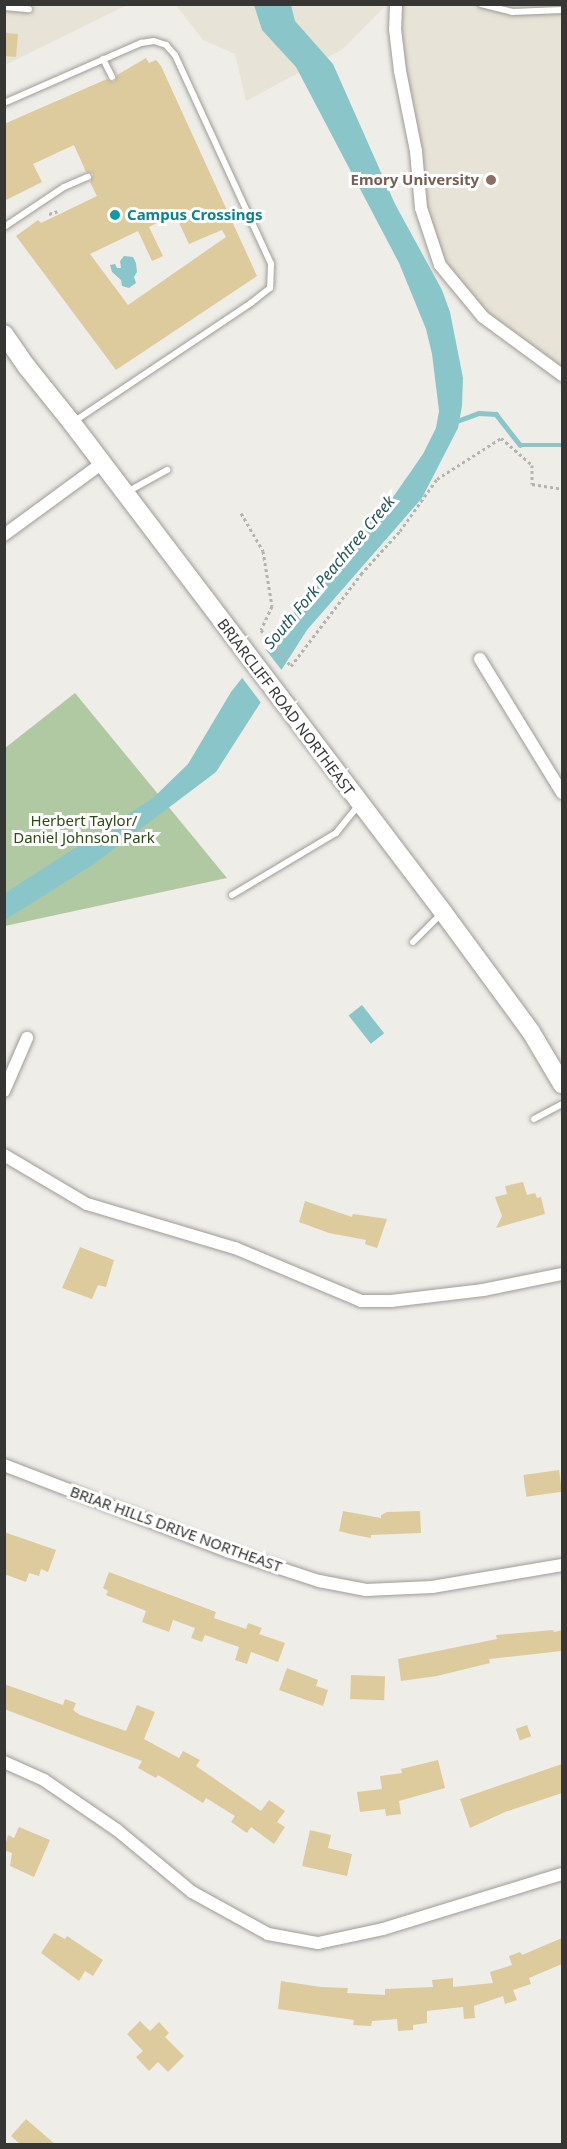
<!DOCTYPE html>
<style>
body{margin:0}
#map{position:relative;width:567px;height:2149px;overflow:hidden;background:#efede8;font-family:"Noto Sans",sans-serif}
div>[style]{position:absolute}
.built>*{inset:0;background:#e8e3d7}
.green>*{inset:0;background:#b1c9a3}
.water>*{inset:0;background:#8ac6c9;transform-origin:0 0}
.pier>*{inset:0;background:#efede8}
.stream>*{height:4.5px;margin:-2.25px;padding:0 2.25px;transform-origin:2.25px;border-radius:2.25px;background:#8ac6c9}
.building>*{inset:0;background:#ddcb9e;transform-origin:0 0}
.path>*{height:3px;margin-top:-1.5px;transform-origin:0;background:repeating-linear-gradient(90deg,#b5b4b0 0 3px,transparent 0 6px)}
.roads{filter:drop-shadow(0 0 2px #9e9c97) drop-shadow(0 0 2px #9e9c97)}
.lane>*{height:6px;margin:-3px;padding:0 3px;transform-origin:3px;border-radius:3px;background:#fff}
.street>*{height:12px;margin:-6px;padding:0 6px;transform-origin:6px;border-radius:6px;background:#fff}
.secondary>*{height:18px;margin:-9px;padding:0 9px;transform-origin:9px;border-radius:9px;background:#fff}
.dots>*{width:16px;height:16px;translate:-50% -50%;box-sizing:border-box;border:3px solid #fff;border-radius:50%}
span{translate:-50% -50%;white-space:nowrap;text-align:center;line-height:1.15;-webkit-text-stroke:6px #fff;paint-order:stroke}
.education-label{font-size:15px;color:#785e54;font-weight:700}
.right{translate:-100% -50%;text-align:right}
.culture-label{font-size:15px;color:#0d838f;font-weight:700}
.left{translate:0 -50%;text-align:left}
.street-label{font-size:15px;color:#363634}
.park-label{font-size:15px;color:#2b4c13}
.water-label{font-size:16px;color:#225759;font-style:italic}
.frame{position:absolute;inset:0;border:6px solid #363634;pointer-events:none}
</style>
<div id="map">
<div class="built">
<i style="clip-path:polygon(5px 5px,127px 5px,5px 65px)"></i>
<i style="clip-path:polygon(176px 5px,386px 5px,343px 49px,246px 101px,235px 54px,203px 40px)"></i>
<i style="clip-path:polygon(396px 5px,562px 5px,562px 375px,483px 317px,440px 265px,421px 208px)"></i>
</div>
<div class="green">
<i style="clip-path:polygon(75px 693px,227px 878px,5px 926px,5px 748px)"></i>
</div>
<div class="water">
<i style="clip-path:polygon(254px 5px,291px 5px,295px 21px,333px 64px,395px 204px,442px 290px,450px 312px,463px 378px,462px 406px,458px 428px,422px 498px,307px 630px,216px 772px,94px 864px,5px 920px,5px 893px,153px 798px,188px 764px,231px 692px,344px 549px,391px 500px,423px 454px,436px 428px,439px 411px,432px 354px,426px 329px,399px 263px,296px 67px,262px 30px)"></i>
<i style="clip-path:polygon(124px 256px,133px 257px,136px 263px,137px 272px,134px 277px,136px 283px,129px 288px,122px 286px,121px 280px,112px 272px,110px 265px,115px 264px,117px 268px,121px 268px,120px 261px)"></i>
<i style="left:362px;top:1005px;width:36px;height:17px;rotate:52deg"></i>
</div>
<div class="pier">
<i style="clip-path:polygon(263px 646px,283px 672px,262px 704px,240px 675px)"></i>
</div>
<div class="stream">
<i style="left:457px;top:421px;width:23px;rotate:-20deg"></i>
<i style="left:479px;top:413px;width:17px;rotate:3deg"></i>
<i style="left:496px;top:414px;width:39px;rotate:52deg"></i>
<i style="left:520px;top:445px;width:42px"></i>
</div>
<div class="building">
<i style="clip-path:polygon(4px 33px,18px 34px,16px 57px,4px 56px)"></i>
<i style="clip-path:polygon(evenodd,146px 58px,149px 63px,156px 60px,161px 66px,257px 276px,116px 370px,16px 236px,38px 220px,41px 223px,97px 196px,90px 182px,93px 174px,86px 172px,74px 145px,33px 164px,42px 182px,4px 201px,4px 124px,107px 79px,114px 82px,117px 75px,146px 58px,175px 214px,189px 244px,222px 230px,226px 237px,128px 305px,90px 254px,138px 231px,152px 261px,163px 256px,149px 227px,175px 214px)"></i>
<i style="clip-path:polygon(523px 1182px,527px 1195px,535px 1193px,537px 1198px,541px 1197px,545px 1214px,496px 1228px,502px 1216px,495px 1197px,507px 1194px,505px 1186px)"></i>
<i style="clip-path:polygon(305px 1201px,352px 1217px,353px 1214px,387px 1219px,377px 1248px,365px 1244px,366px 1240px,329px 1233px,299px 1222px)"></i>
<i style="clip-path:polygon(80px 1247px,114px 1260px,106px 1287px,98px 1285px,92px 1299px,62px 1288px)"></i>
<i style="left:559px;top:1470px;width:22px;height:36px;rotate:82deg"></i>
<i style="clip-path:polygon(343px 1511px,381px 1518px,381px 1515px,387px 1512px,420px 1511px,421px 1533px,371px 1535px,371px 1538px,350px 1534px,339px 1531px)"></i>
<i style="clip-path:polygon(4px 1532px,56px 1550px,48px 1572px,41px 1569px,39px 1576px,29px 1573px,26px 1582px,4px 1574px)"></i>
<i style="clip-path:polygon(109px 1572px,216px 1612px,214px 1618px,246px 1629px,248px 1623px,262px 1628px,259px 1634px,285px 1643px,278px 1662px,251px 1652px,247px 1664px,235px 1660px,239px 1647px,205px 1635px,202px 1642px,191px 1638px,195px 1628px,173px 1620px,169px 1632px,142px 1622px,146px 1611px,106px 1595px,108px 1591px,103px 1588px)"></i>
<i style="clip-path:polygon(553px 1630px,554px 1632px,562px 1630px,562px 1651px,489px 1659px,490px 1663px,437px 1676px,401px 1681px,398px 1659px,497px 1639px,496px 1635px)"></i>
<i style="clip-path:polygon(287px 1668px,318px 1680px,316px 1686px,328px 1690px,323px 1706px,279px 1690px)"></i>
<i style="left:351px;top:1675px;width:34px;height:24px;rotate:2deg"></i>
<i style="clip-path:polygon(4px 1684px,63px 1705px,65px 1699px,76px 1703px,73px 1710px,80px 1715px,126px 1731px,137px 1705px,155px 1712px,144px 1739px,179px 1758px,183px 1751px,200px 1760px,196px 1766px,261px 1811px,269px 1800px,285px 1811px,277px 1822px,285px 1827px,274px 1844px,251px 1827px,247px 1833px,231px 1822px,235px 1816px,206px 1798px,203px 1803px,158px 1775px,156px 1778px,138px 1768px,142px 1761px,4px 1709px)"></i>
<i style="left:527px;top:1725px;width:12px;height:12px;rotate:70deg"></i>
<i style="clip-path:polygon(438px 1760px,445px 1788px,399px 1801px,401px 1814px,386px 1816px,385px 1809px,360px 1812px,357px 1792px,382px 1789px,380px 1776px,402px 1773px,401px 1769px)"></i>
<i style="clip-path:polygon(562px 1764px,562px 1793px,505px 1812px,470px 1828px,460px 1799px)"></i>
<i style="clip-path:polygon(19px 1827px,50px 1840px,34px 1877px,10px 1866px,12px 1853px,4px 1850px,8px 1835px,14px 1838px)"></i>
<i style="clip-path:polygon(310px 1830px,331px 1835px,328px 1848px,352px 1854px,347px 1876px,302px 1866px)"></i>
<i style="clip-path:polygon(54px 1933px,65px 1939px,67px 1936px,103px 1960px,93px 1976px,85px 1971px,79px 1981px,41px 1953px)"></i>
<i style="clip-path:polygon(562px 1938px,562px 1964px,529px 1978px,531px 1984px,513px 1990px,517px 2000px,505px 2004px,503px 1996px,474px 2006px,475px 2018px,464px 2019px,463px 2007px,427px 2011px,427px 2023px,413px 2025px,413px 2030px,398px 2031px,397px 2019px,372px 2021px,371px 2026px,353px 2025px,354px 2020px,278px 2009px,281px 1981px,321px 1987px,348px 1988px,347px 1993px,385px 1995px,385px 1989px,433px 1987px,432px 1980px,453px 1978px,453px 1987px,493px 1983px,490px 1972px,512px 1965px,509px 1956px,520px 1952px,522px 1955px)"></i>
<i style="clip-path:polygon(140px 2021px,150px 2031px,159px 2022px,169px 2033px,165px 2037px,184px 2056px,168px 2072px,158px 2062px,149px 2071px,136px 2057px,143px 2051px,127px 2034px)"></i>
<i style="clip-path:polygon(26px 2119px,56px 2145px,21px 2145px,11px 2136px)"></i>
</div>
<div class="path">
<i style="left:49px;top:214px;width:9px;rotate:-18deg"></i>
<i style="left:241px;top:513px;width:44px;rotate:59.9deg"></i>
<i style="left:263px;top:551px;width:56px;rotate:80.7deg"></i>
<i style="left:272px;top:606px;width:26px;rotate:115deg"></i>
<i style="left:261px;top:630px;width:47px;rotate:50.2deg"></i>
<i style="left:291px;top:666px;width:116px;rotate:-52.7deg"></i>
<i style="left:361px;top:574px;width:58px;rotate:-47.8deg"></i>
<i style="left:400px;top:531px;width:64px;rotate:-54.6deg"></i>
<i style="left:437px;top:479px;width:76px;rotate:-32.6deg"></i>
<i style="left:501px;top:438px;width:41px;rotate:41.1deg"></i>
<i style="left:532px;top:465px;width:19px;rotate:90deg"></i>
<i style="left:532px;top:484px;width:30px;rotate:9deg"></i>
</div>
<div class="roads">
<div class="lane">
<i style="left:481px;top:4px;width:32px;rotate:14deg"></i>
<i style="left:512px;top:12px;width:50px;rotate:-2.3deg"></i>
<i style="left:4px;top:7px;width:25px;rotate:5deg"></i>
<i style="left:103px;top:59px;width:20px;rotate:63deg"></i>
<i style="left:4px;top:103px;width:150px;rotate:-23.7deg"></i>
<i style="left:141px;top:43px;width:13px;rotate:-9deg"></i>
<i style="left:154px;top:41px;width:13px;rotate:18deg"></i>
<i style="left:166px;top:45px;width:13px;rotate:48deg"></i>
<i style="left:175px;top:55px;width:230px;rotate:65.3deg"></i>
<i style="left:271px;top:264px;width:24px;rotate:92deg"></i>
<i style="left:270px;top:288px;width:24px;rotate:142deg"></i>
<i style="left:251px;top:303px;width:214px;rotate:146.2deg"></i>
<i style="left:4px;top:227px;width:72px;rotate:-33.7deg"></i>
<i style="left:64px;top:187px;width:26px;rotate:-23deg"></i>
<i style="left:127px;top:492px;width:46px;rotate:-28.8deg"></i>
<i style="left:232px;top:895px;width:121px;rotate:-30.8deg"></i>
<i style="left:336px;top:833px;width:36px;rotate:-51deg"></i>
<i style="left:413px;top:942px;width:40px;rotate:-45deg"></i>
<i style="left:534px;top:1119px;width:32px;rotate:-28deg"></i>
</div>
<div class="street">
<i style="left:396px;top:4px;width:25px;rotate:92deg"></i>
<i style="left:395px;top:29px;width:42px;rotate:83.2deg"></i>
<i style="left:400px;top:71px;width:82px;rotate:78.7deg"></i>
<i style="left:416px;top:151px;width:57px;rotate:85deg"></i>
<i style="left:421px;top:208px;width:60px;rotate:71.6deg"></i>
<i style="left:440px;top:265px;width:67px;rotate:50.4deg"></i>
<i style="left:483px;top:317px;width:98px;rotate:36.3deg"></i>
<i style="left:4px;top:535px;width:120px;rotate:-36.2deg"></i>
<i style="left:480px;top:659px;width:157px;rotate:58.5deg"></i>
<i style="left:4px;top:1091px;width:58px;rotate:-66.5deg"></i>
<i style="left:4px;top:1155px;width:96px;rotate:30.6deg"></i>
<i style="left:87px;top:1204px;width:154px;rotate:16.6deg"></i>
<i style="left:235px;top:1248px;width:137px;rotate:22.8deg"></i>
<i style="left:361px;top:1301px;width:30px"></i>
<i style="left:391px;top:1301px;width:93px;rotate:-6.8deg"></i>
<i style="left:483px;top:1290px;width:81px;rotate:-11.4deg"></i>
<i style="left:4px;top:1465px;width:239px;rotate:21.1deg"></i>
<i style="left:227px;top:1551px;width:97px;rotate:18.1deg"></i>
<i style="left:319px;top:1581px;width:48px;rotate:10.8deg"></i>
<i style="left:366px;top:1590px;width:66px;rotate:-2.6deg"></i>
<i style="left:432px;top:1587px;width:132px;rotate:-9.6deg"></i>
<i style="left:4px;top:1762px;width:44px;rotate:24.2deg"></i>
<i style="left:44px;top:1780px;width:88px;rotate:34.4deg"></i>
<i style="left:117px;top:1830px;width:97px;rotate:39.6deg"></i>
<i style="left:192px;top:1892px;width:87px;rotate:28.9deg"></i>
<i style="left:268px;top:1934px;width:51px;rotate:10.2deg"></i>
<i style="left:318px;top:1943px;width:66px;rotate:-12.2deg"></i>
<i style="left:383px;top:1929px;width:187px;rotate:-17.1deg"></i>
</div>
<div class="secondary">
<i style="left:4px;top:334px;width:40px;rotate:55.1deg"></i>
<i style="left:27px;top:367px;width:72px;rotate:51.2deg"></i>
<i style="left:72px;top:423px;width:614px;rotate:52.81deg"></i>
<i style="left:443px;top:912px;width:149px;rotate:53.7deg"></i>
<i style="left:531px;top:1032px;width:61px;rotate:59.2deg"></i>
</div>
</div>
<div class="dots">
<i style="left:491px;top:180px;background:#8d6e63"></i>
<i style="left:115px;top:215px;background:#0f9aa8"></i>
</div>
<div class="education-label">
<span class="right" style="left:479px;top:180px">Emory University</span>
</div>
<div class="culture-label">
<span class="left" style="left:127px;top:215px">Campus Crossings</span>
</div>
<div class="street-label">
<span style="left:286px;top:707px;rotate:53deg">BRIARCLIFF ROAD NORTHEAST</span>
<span style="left:176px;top:1529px;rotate:20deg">BRIAR HILLS DRIVE NORTHEAST</span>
</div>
<div class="park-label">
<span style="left:84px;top:829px">Herbert Taylor/<br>Daniel Johnson Park</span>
</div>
<div class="water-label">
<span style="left:329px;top:572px;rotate:-50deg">South Fork Peachtree Creek</span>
</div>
<div class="frame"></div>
</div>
